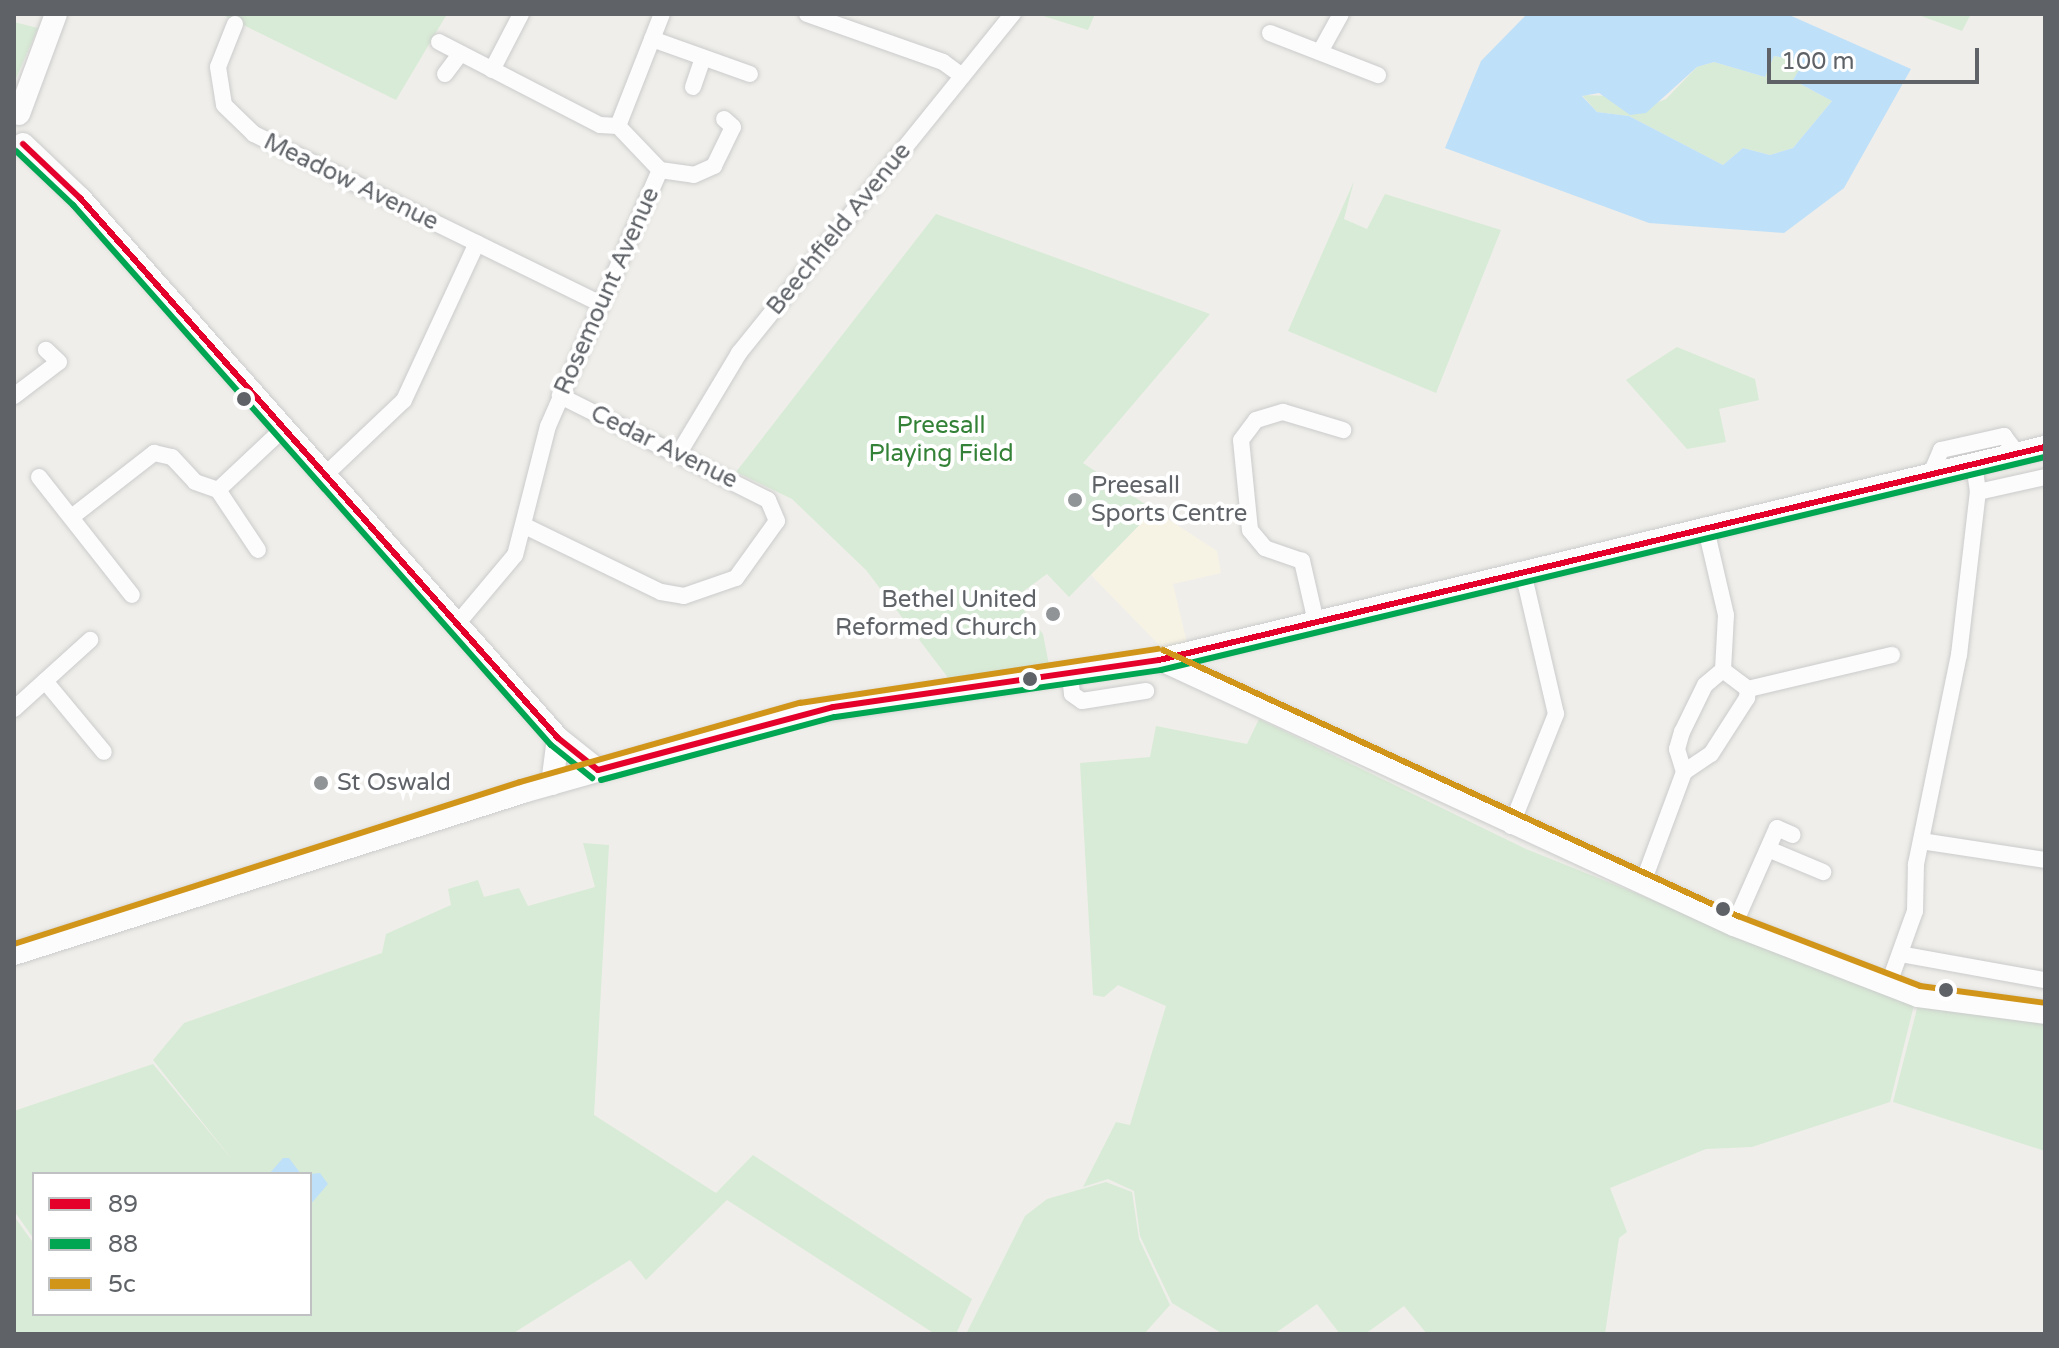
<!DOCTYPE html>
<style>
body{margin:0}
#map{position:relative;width:2059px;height:1348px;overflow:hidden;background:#efeeea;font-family:"Varela Round",sans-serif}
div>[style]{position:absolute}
.commercial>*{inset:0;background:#f7f3e4}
.green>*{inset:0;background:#d8ebd6}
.water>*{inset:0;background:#bfe0f9}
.roads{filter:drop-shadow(0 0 2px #cbcccc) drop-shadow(0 0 2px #cbcccc)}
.street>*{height:16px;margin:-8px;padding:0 8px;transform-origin:8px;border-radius:8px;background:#fdfcfc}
.secondary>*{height:22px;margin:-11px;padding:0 11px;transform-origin:11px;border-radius:11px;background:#fdfcfc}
.bus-1>*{height:6px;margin:-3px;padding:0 3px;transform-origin:3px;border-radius:3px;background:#e4002b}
.bus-2>*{height:6px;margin:-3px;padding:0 3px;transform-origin:3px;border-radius:3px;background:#00a651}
.bus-3>*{height:6px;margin:-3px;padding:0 3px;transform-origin:3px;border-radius:3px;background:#d1951a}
.dots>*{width:22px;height:22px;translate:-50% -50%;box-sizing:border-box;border:4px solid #fff;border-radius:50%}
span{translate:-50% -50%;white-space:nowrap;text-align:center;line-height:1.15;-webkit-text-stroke:8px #fff;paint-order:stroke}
.street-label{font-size:24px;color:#5f6368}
.park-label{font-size:24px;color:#348238}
.poi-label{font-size:24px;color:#5f6368}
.left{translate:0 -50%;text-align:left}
.right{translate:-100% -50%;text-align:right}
.frame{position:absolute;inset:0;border:16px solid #5f6368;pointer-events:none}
.legend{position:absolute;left:32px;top:1172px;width:280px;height:144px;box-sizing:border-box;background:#fff;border:2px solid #bfc1c3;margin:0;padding:10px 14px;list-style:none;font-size:24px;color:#5f6368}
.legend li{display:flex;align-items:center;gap:16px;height:40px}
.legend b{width:40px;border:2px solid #bfc1c3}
.scale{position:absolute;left:1767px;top:48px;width:212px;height:36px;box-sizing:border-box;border:4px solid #5f6368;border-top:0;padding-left:10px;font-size:24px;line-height:28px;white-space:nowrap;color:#5f6368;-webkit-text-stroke:6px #fff;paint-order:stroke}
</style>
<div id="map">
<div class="commercial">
<i style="clip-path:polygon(1154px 510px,1217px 551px,1221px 573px,1173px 584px,1187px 643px,1164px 650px,1091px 575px)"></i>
</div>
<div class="green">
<i style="clip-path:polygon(221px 14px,447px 14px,396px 100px)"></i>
<i style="clip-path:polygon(1037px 14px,1095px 14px,1088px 30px)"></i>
<i style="clip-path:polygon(1916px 14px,1971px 14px,1962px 31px)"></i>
<i style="clip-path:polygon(14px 22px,38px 28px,14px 83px)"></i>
<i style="clip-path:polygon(1774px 56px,1793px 59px,1800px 68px,1793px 80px,1832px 101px,1793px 148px,1770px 155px,1743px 148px,1723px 165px,1629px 116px,1597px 112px,1582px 95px,1610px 96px,1630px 114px,1666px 99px,1697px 67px,1714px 62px,1765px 77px)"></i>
<i style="clip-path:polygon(1354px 181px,1344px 219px,1367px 229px,1385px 194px,1501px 230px,1436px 393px,1288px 331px)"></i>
<i style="clip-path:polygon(936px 214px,1210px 314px,1083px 463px,1154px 510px,1069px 597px,1047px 574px,1014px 598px,1043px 634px,1049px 665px,949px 679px,866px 570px,792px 499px,736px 472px)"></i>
<i style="clip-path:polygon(1677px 347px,1755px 379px,1759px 400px,1719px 409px,1726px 442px,1687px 449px,1626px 380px)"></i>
<i style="clip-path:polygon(1259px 719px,1526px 849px,1914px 1005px,1890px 1102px,1752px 1147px,1706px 1149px,1610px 1188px,1627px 1232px,1619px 1238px,1605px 1334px,1427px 1334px,1404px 1306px,1365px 1334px,1340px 1334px,1317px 1304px,1274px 1334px,1223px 1334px,1172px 1303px,1140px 1236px,1134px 1191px,1108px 1179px,1083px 1187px,1116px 1122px,1130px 1125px,1166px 1006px,1118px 985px,1104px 997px,1093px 995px,1080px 763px,1150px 757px,1156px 726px,1247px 744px)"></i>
<i style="clip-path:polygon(583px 843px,609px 845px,594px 1115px,716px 1193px,753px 1155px,972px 1299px,956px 1334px,935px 1334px,727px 1200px,646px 1280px,630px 1260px,512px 1334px,14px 1334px,14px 1216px,34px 1244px,34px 1314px,310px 1314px,310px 1174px,34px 1174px,34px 1239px,14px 1211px,14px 1111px,153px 1064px,235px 1163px,153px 1060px,184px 1023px,382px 953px,386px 934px,451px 905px,448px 889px,478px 880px,484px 897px,519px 888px,528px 906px,595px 887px)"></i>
<i style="clip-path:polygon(1918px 1005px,2045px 1022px,2045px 1151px,1893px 1102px)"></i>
<i style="clip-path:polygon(1106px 1182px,1132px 1192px,1139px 1239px,1170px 1305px,1144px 1334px,966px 1334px,1025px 1216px,1047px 1199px)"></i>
</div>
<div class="water">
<i style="clip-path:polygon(evenodd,1527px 14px,1787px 14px,1911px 69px,1844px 188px,1784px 233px,1649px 223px,1445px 148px,1481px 61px,1527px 14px,1774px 56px,1793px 59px,1800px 68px,1793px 80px,1832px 101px,1793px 148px,1770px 155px,1743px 148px,1723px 165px,1629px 116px,1597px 112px,1582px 96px,1599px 93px,1630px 115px,1646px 113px,1697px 67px,1714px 62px,1765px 77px,1774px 56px)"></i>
<i style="clip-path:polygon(283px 1158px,289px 1158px,301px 1174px,269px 1174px)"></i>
<i style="clip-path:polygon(320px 1173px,328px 1184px,310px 1205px,310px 1174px)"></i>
</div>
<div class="roads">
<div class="street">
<i style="left:807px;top:14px;width:144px;rotate:19.4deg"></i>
<i style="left:943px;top:62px;width:24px;rotate:36deg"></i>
<i style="left:235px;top:24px;width:46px;rotate:111.6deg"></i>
<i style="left:218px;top:67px;width:38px;rotate:81deg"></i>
<i style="left:224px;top:105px;width:42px;rotate:44deg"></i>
<i style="left:254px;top:134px;width:386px;rotate:26.1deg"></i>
<i style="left:1270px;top:33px;width:116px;rotate:21.3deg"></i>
<i style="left:652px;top:39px;width:104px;rotate:19.7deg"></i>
<i style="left:439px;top:42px;width:181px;rotate:27.3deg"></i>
<i style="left:600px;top:125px;width:18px;rotate:3deg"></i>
<i style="left:618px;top:126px;width:61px;rotate:46.3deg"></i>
<i style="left:660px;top:170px;width:279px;rotate:113.6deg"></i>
<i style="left:548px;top:426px;width:133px;rotate:104.3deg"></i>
<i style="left:515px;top:555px;width:90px;rotate:130deg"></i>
<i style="left:1320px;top:52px;width:43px;rotate:-61.1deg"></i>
<i style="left:492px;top:70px;width:63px;rotate:-62.6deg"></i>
<i style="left:445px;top:74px;width:25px;rotate:-53deg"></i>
<i style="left:693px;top:87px;width:31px;rotate:-71deg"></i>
<i style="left:618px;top:126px;width:120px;rotate:-68.6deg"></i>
<i style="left:660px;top:170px;width:34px;rotate:8deg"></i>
<i style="left:694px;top:175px;width:22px;rotate:-24deg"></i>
<i style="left:714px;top:166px;width:43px;rotate:-64deg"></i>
<i style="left:733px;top:127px;width:12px;rotate:-138deg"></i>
<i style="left:14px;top:396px;width:56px;rotate:-37.1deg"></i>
<i style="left:59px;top:362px;width:18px;rotate:-137deg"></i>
<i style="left:679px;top:453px;width:117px;rotate:-59deg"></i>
<i style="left:739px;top:353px;width:436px;rotate:-51.1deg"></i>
<i style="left:1933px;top:469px;width:21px;rotate:-67deg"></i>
<i style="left:1941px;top:450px;width:65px;rotate:-12.5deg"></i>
<i style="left:2004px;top:436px;width:21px;rotate:53deg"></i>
<i style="left:324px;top:476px;width:110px;rotate:-43.5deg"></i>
<i style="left:404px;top:400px;width:173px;rotate:-65.1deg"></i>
<i style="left:39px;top:477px;width:150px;rotate:51.8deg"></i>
<i style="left:218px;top:490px;width:89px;rotate:-43.2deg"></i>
<i style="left:218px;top:490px;width:72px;rotate:56.3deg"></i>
<i style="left:1978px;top:492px;width:69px;rotate:-12.6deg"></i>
<i style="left:73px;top:516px;width:103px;rotate:-37.9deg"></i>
<i style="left:154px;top:453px;width:18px;rotate:13deg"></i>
<i style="left:172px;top:457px;width:34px;rotate:47deg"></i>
<i style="left:195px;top:482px;width:24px;rotate:19deg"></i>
<i style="left:527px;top:527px;width:149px;rotate:25.9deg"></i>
<i style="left:661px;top:592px;width:23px;rotate:10deg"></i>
<i style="left:684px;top:596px;width:55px;rotate:-19.1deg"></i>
<i style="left:736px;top:578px;width:70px;rotate:-54.3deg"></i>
<i style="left:777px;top:521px;width:23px;rotate:-113deg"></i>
<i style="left:768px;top:500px;width:233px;rotate:-153.4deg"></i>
<i style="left:1316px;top:622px;width:63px;rotate:-102.9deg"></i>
<i style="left:1302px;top:561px;width:39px;rotate:-161deg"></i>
<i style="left:1265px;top:548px;width:23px;rotate:-130deg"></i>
<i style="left:1250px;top:530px;width:90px;rotate:-95.7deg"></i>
<i style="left:1241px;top:440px;width:25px;rotate:-53deg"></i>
<i style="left:1256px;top:420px;width:28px;rotate:-17deg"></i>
<i style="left:1283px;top:412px;width:63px;rotate:16.7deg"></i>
<i style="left:1070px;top:675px;width:19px;rotate:84deg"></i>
<i style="left:1072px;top:694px;width:12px;rotate:35deg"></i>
<i style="left:1082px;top:701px;width:65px;rotate:-8.9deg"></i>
<i style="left:45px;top:681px;width:92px;rotate:50.3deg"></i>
<i style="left:1748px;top:689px;width:148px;rotate:-13.3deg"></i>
<i style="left:14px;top:709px;width:103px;rotate:-42.2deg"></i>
<i style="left:1684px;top:772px;width:32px;rotate:-34deg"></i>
<i style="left:1711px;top:754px;width:67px;rotate:-57.3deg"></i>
<i style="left:1747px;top:698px;width:9px;rotate:-84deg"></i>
<i style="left:1748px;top:689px;width:31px;rotate:-143deg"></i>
<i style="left:1511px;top:826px;width:121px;rotate:-68.1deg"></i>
<i style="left:1556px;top:714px;width:141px;rotate:-103.1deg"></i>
<i style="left:1921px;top:841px;width:125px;rotate:8.7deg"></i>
<i style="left:1768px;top:849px;width:60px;rotate:22.7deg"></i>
<i style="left:1642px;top:885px;width:121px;rotate:-69.6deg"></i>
<i style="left:1684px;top:772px;width:24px;rotate:-107deg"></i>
<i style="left:1677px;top:749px;width:18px;rotate:-74deg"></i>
<i style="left:1682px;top:732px;width:52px;rotate:-63.9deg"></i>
<i style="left:1705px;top:685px;width:23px;rotate:-40deg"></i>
<i style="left:1723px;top:670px;width:55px;rotate:-86.9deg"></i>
<i style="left:1726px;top:615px;width:92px;rotate:-103.1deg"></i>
<i style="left:1734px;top:925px;width:106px;rotate:-66.1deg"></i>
<i style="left:1777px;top:828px;width:17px;rotate:24deg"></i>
<i style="left:1900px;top:954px;width:147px;rotate:10.2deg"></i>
<i style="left:1888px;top:986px;width:80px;rotate:-70.2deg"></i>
<i style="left:1915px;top:911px;width:47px;rotate:-88.8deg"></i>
<i style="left:1916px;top:864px;width:213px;rotate:-78.4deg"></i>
<i style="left:1959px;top:655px;width:164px;rotate:-83.4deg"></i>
<i style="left:1978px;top:492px;width:30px;rotate:-98deg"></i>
</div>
<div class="secondary">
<i style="left:19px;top:114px;width:107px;rotate:-69.7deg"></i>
<i style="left:23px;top:144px;width:79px;rotate:43.5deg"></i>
<i style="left:80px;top:198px;width:721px;rotate:48.49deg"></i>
<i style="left:558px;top:738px;width:51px;rotate:38.7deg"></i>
<i style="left:1159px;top:659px;width:634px;rotate:24.83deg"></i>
<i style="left:1734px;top:925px;width:197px;rotate:21.1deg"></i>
<i style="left:1918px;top:996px;width:128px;rotate:7.6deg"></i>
<i style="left:552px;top:784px;width:46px;rotate:-82.6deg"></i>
<i style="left:14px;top:954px;width:534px;rotate:-17.65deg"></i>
<i style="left:523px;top:792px;width:291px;rotate:-15.8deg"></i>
<i style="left:803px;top:713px;width:360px;rotate:-8.5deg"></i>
<i style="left:1159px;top:660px;width:911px;rotate:-13.52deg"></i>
</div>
</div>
<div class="bus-1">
<i style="left:23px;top:144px;width:79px;rotate:43.5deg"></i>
<i style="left:80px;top:198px;width:721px;rotate:48.49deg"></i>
<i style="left:558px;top:738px;width:51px;rotate:38.7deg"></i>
<i style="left:598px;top:770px;width:243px;rotate:-15deg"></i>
<i style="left:833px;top:707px;width:329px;rotate:-8.2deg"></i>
<i style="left:1159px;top:660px;width:911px;rotate:-13.52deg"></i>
</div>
<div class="bus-2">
<i style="left:16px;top:151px;width:79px;rotate:43.5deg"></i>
<i style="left:73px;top:205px;width:721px;rotate:48.49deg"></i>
<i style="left:551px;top:745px;width:53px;rotate:38.8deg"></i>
<i style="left:601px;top:780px;width:242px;rotate:-15.1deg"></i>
<i style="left:835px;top:717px;width:329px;rotate:-8.2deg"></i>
<i style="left:1161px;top:670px;width:909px;rotate:-13.55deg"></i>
</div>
<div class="bus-3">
<i style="left:1163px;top:650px;width:634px;rotate:24.83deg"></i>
<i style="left:1738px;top:916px;width:195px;rotate:21deg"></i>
<i style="left:1920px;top:986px;width:126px;rotate:7.7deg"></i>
<i style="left:14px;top:944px;width:531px;rotate:-17.75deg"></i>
<i style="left:520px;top:782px;width:291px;rotate:-15.8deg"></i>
<i style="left:800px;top:703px;width:362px;rotate:-8.6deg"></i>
</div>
<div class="dots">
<i style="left:244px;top:399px;background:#5f6368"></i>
<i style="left:1075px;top:500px;background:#919496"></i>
<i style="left:1053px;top:614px;background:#919496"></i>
<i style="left:1030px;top:679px;background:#5f6368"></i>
<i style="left:321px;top:783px;background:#919496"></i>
<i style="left:1723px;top:909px;background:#5f6368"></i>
<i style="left:1946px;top:990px;background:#5f6368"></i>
</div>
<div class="street-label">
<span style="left:351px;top:182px;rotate:26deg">Meadow Avenue</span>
<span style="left:839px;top:229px;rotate:-51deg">Beechfield Avenue</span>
<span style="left:607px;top:291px;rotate:-66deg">Rosemount Avenue</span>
<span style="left:664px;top:447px;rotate:26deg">Cedar Avenue</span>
</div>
<div class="park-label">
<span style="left:941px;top:440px">Preesall<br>Playing Field</span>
</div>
<div class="poi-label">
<span class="left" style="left:1091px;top:500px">Preesall<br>Sports Centre</span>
<span class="right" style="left:1037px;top:614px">Bethel United<br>Reformed Church</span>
<span class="left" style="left:337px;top:783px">St Oswald</span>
</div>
<div class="frame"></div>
<ul class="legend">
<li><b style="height:10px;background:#e4002b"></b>89</li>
<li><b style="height:10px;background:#00a651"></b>88</li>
<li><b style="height:10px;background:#d1951a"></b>5c</li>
</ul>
<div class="scale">100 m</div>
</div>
